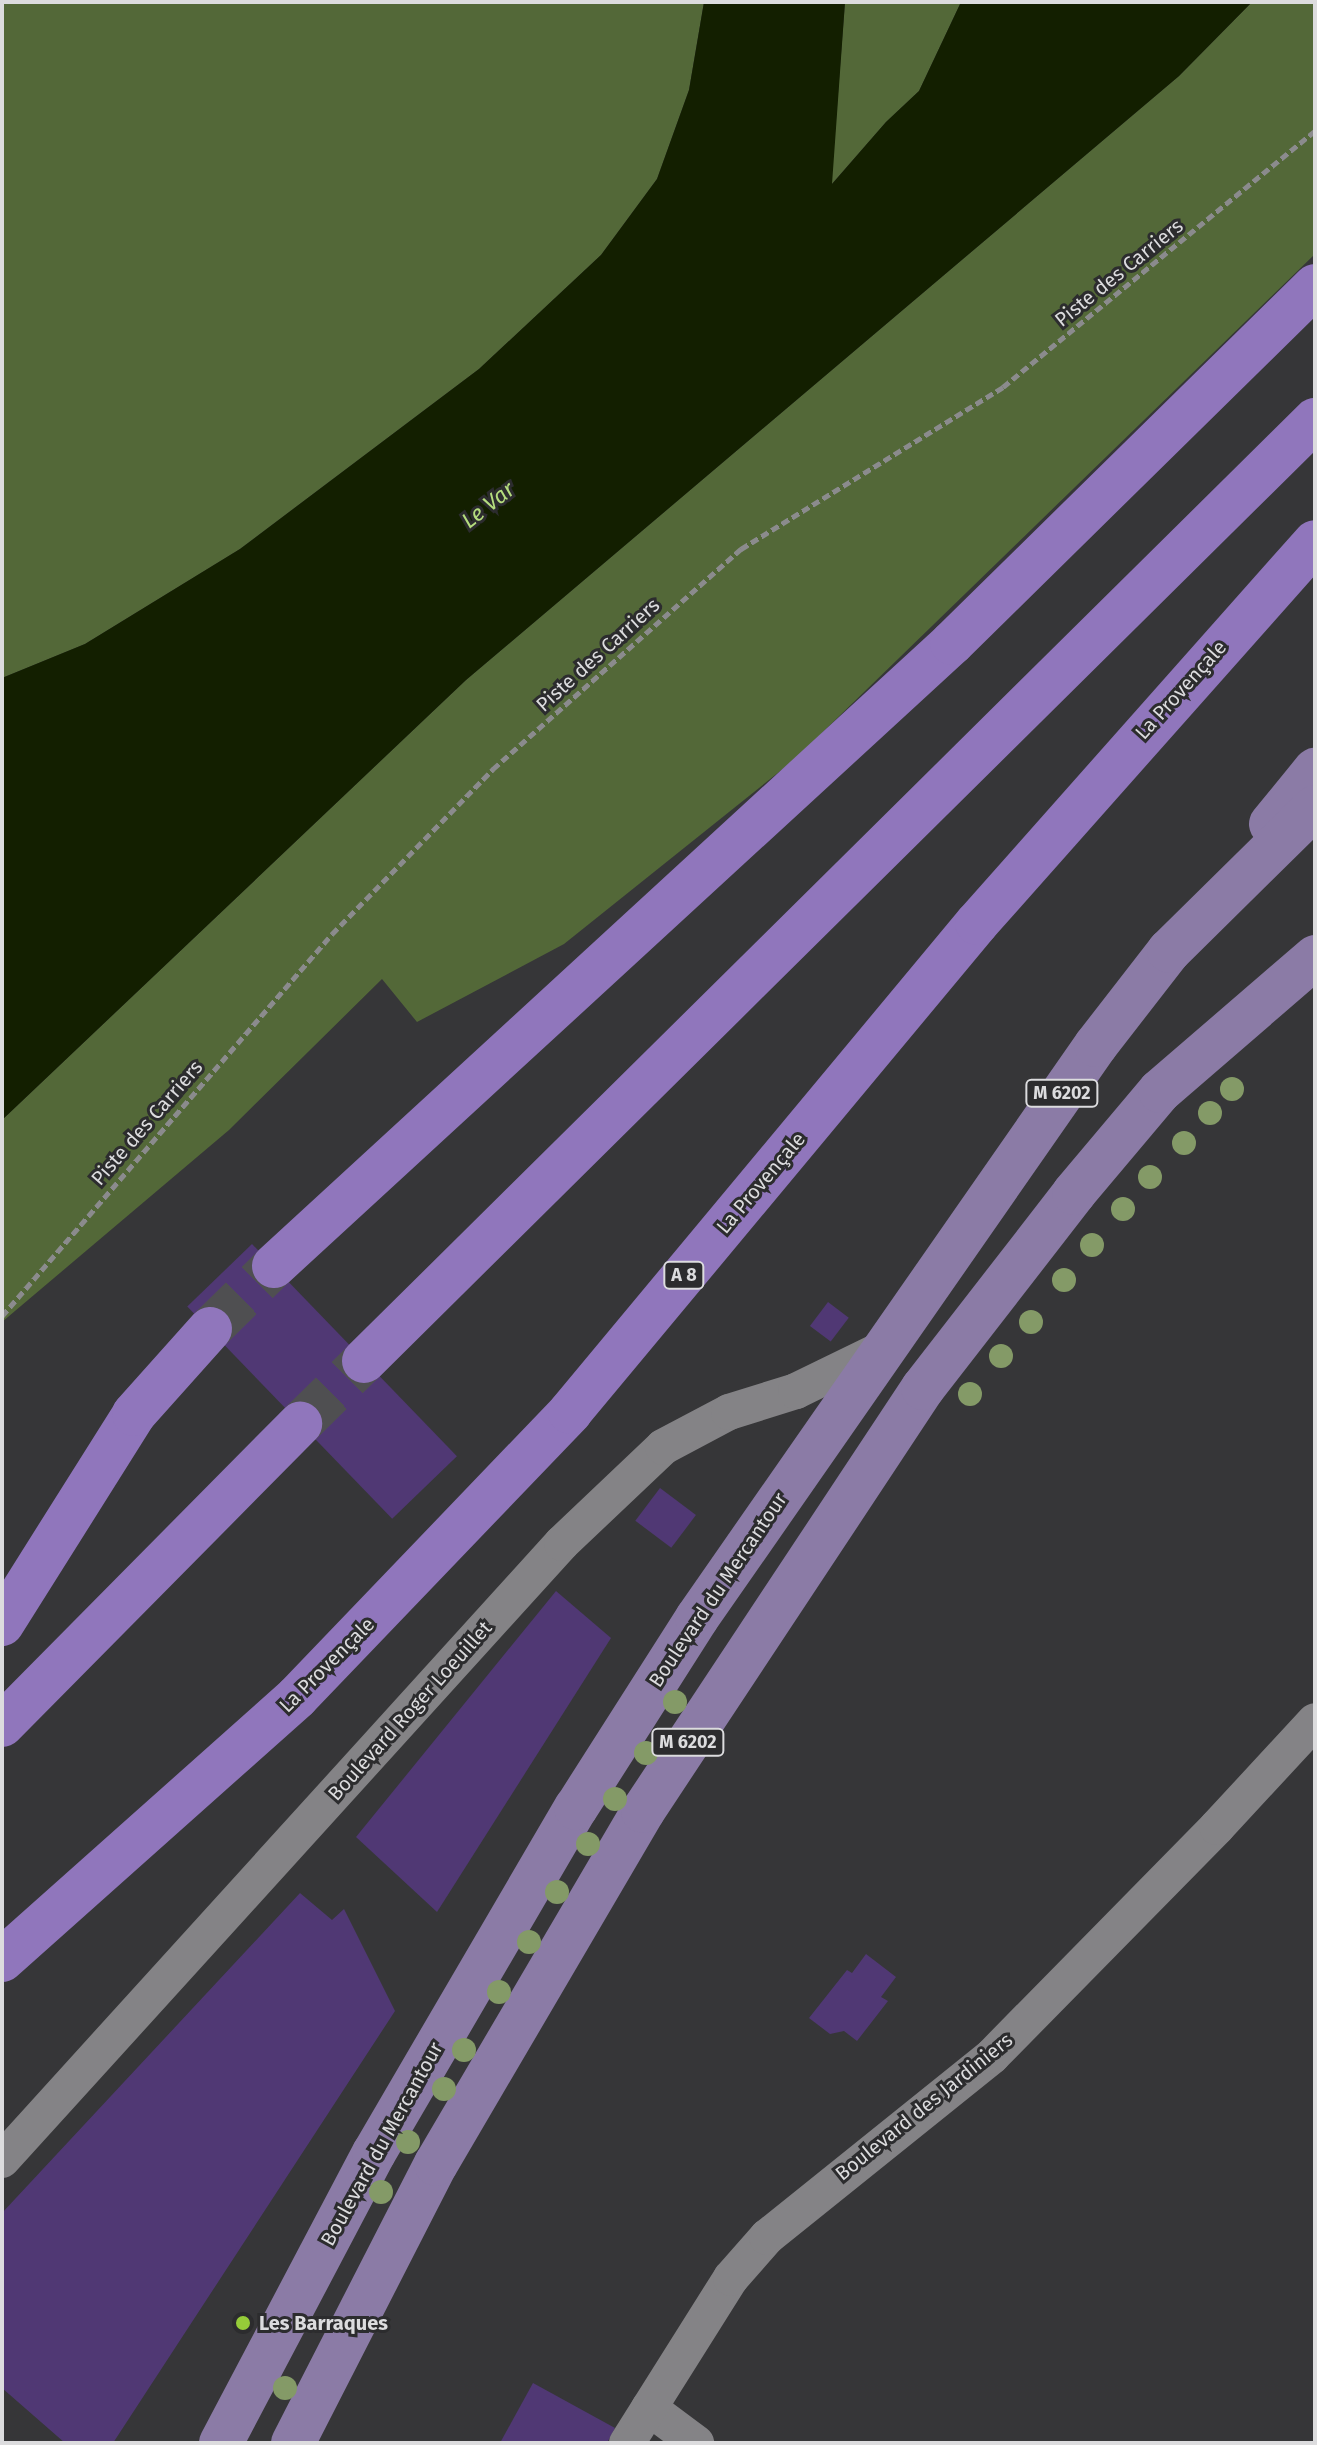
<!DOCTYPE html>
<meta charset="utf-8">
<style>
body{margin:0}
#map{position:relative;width:1317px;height:2445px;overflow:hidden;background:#363638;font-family:"Fira Sans",sans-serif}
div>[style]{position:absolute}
.green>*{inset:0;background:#536838}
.water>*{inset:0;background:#131f00}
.building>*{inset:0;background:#503874;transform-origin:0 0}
.highway-tunnel>*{height:44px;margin-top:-22px;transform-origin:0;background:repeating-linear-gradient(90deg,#4f4f51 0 44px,transparent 0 66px)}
.path>*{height:5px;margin-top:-2.5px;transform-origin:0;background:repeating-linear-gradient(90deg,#8b8b8d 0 8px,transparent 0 12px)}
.street>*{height:36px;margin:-18px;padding:0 18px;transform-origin:18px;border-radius:18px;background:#848386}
.primary>*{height:44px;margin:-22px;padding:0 22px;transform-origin:22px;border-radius:22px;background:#8b7ba6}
.highway>*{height:44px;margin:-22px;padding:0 22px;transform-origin:22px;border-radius:22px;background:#9076bc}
.trees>*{width:24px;height:24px;margin:-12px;border-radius:50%;background:#849a67}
.dots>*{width:22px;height:22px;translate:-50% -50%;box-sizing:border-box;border:4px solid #2c2c2e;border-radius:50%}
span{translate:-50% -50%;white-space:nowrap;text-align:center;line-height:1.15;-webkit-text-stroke:6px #2c2c2e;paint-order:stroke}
.shield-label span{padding:2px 6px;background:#2c2c2e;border:2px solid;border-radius:6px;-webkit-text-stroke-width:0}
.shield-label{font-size:18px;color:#dcdcde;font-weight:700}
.street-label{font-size:20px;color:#dcdcde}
.poi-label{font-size:20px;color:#dcdcde;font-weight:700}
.left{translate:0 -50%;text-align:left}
.water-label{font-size:22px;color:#b5dd7e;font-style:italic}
.frame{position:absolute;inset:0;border:4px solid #dcdcde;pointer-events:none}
</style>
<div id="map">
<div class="green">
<i style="clip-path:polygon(2px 2px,704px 2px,689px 90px,657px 179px,601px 255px,479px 369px,240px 549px,85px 644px,2px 678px)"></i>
<i style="clip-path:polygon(845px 2px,961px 2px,919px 91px,886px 122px,831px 185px)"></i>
<i style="clip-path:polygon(1252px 2px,1315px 2px,1315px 254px,794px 760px,564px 944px,417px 1022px,382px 979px,229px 1130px,2px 1322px,2px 1120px,466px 680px,1179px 76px)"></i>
</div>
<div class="water">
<i style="clip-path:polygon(704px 2px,845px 2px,832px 184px,886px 122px,919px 91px,961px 2px,1252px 2px,1179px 76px,466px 680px,2px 1120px,2px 678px,85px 644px,240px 549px,479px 369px,601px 255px,657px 179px,689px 90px)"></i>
</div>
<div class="building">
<i style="left:252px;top:1244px;width:295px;height:90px;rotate:46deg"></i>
<i style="left:828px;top:1302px;width:26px;height:30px;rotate:37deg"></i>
<i style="left:660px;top:1488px;width:45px;height:41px;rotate:37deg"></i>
<i style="clip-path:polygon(556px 1591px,611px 1638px,437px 1912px,356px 1837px)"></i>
<i style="clip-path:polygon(300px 1893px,332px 1920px,344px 1909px,395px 2011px,113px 2443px,65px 2443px,2px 2388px,2px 2213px)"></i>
<i style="clip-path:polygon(866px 1954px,896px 1977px,881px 1997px,888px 2001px,857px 2041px,844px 2031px,830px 2034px,809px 2018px,847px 1970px,852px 1973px)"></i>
<i style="clip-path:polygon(533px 2383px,615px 2428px,607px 2443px,500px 2443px)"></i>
</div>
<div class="highway-tunnel">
<i style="left:210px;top:1329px;width:90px;rotate:-44.5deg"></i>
<i style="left:300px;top:1424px;width:90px;rotate:-44.5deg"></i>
</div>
<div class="path">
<i style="left:2px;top:1316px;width:505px;rotate:-49.18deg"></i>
<i style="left:332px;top:934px;width:231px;rotate:-45.7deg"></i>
<i style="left:493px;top:769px;width:332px;rotate:-41.6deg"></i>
<i style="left:741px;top:549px;width:308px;rotate:-31.7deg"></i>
<i style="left:1003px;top:387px;width:404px;rotate:-39.4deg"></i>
</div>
<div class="street">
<i style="left:2px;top:2160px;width:833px;rotate:-47.77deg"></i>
<i style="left:562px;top:1543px;width:139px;rotate:-43.5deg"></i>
<i style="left:663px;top:1447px;width:75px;rotate:-27.9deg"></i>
<i style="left:729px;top:1412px;width:70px;rotate:-17.4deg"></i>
<i style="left:796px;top:1391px;width:96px;rotate:-26deg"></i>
<i style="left:649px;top:2408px;width:59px;rotate:36.7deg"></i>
<i style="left:627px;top:2443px;width:195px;rotate:-57.8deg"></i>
<i style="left:731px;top:2278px;width:55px;rotate:-48.7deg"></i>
<i style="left:767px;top:2237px;width:289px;rotate:-38.8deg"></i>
<i style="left:992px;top:2056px;width:321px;rotate:-45.5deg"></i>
<i style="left:1217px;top:1827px;width:144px;rotate:-47.2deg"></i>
</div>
<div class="primary">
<i style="left:1271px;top:824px;width:70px;rotate:-50.8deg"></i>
<i style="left:221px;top:2443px;width:328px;rotate:-62.2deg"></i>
<i style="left:374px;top:2153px;width:400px;rotate:-59.7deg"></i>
<i style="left:576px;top:1808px;width:225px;rotate:-57.5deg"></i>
<i style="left:697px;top:1618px;width:698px;rotate:-55.15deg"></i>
<i style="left:1096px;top:1045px;width:119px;rotate:-52.2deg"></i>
<i style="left:1169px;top:951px;width:205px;rotate:-44.6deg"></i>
<i style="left:293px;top:2443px;width:314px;rotate:-62.9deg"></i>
<i style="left:436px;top:2164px;width:409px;rotate:-59.6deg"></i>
<i style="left:643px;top:1811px;width:507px;rotate:-56.5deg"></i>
<i style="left:923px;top:1388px;width:247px;rotate:-52.2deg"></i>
<i style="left:1074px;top:1193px;width:133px;rotate:-49.9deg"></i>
<i style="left:1160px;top:1091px;width:205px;rotate:-40.8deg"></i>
</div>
<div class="highway">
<i style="left:274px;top:1266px;width:921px;rotate:-42.58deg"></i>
<i style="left:952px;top:643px;width:509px;rotate:-44.52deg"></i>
<i style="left:364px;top:1361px;width:1338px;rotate:-44.7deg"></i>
<i style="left:2px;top:1624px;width:248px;rotate:-57.8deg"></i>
<i style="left:134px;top:1414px;width:114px;rotate:-48.2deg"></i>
<i style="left:2px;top:1725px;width:424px;rotate:-45.3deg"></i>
<i style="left:2px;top:1960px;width:395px;rotate:-41.7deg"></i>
<i style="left:297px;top:1697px;width:395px;rotate:-46.2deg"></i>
<i style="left:570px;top:1412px;width:636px;rotate:-50.23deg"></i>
<i style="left:977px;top:923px;width:509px;rotate:-48.42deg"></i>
</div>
<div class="trees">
<i style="left:1232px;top:1089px"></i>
<i style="left:1210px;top:1113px"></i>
<i style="left:1184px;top:1143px"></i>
<i style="left:1150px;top:1177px"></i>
<i style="left:1123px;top:1209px"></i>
<i style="left:1092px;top:1245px"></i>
<i style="left:1064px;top:1280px"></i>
<i style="left:1031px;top:1322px"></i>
<i style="left:1001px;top:1356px"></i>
<i style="left:970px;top:1394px"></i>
<i style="left:675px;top:1702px"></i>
<i style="left:646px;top:1753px"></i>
<i style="left:615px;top:1799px"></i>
<i style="left:588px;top:1844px"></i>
<i style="left:557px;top:1892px"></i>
<i style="left:529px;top:1942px"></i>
<i style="left:499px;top:1992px"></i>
<i style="left:464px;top:2050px"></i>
<i style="left:444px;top:2089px"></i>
<i style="left:408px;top:2142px"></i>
<i style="left:381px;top:2192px"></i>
<i style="left:285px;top:2388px"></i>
</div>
<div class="dots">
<i style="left:243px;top:2323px;background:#96cc39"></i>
</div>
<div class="shield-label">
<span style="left:1062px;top:1093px">M 6202</span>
<span style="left:684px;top:1275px">A 8</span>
<span style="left:688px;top:1742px">M 6202</span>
</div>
<div class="street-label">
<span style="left:1119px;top:273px;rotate:-39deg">Piste des Carriers</span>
<span style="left:598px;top:655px;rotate:-42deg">Piste des Carriers</span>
<span style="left:1181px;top:690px;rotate:-48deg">La Provençale</span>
<span style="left:147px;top:1123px;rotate:-49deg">Piste des Carriers</span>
<span style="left:761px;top:1183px;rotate:-50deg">La Provençale</span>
<span style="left:718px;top:1590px;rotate:-56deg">Boulevard du Mercantour</span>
<span style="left:327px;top:1665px;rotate:-45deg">La Provençale</span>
<span style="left:410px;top:1711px;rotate:-48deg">Boulevard Roger Loeuillet</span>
<span style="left:924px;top:2107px;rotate:-39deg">Boulevard des Jardiniers</span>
<span style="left:382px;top:2144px;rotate:-61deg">Boulevard du Mercantour</span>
</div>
<div class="poi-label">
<span class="left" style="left:259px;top:2323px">Les Barraques</span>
</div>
<div class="water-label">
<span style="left:488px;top:505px;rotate:-38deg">Le Var</span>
</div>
<div class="frame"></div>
</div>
